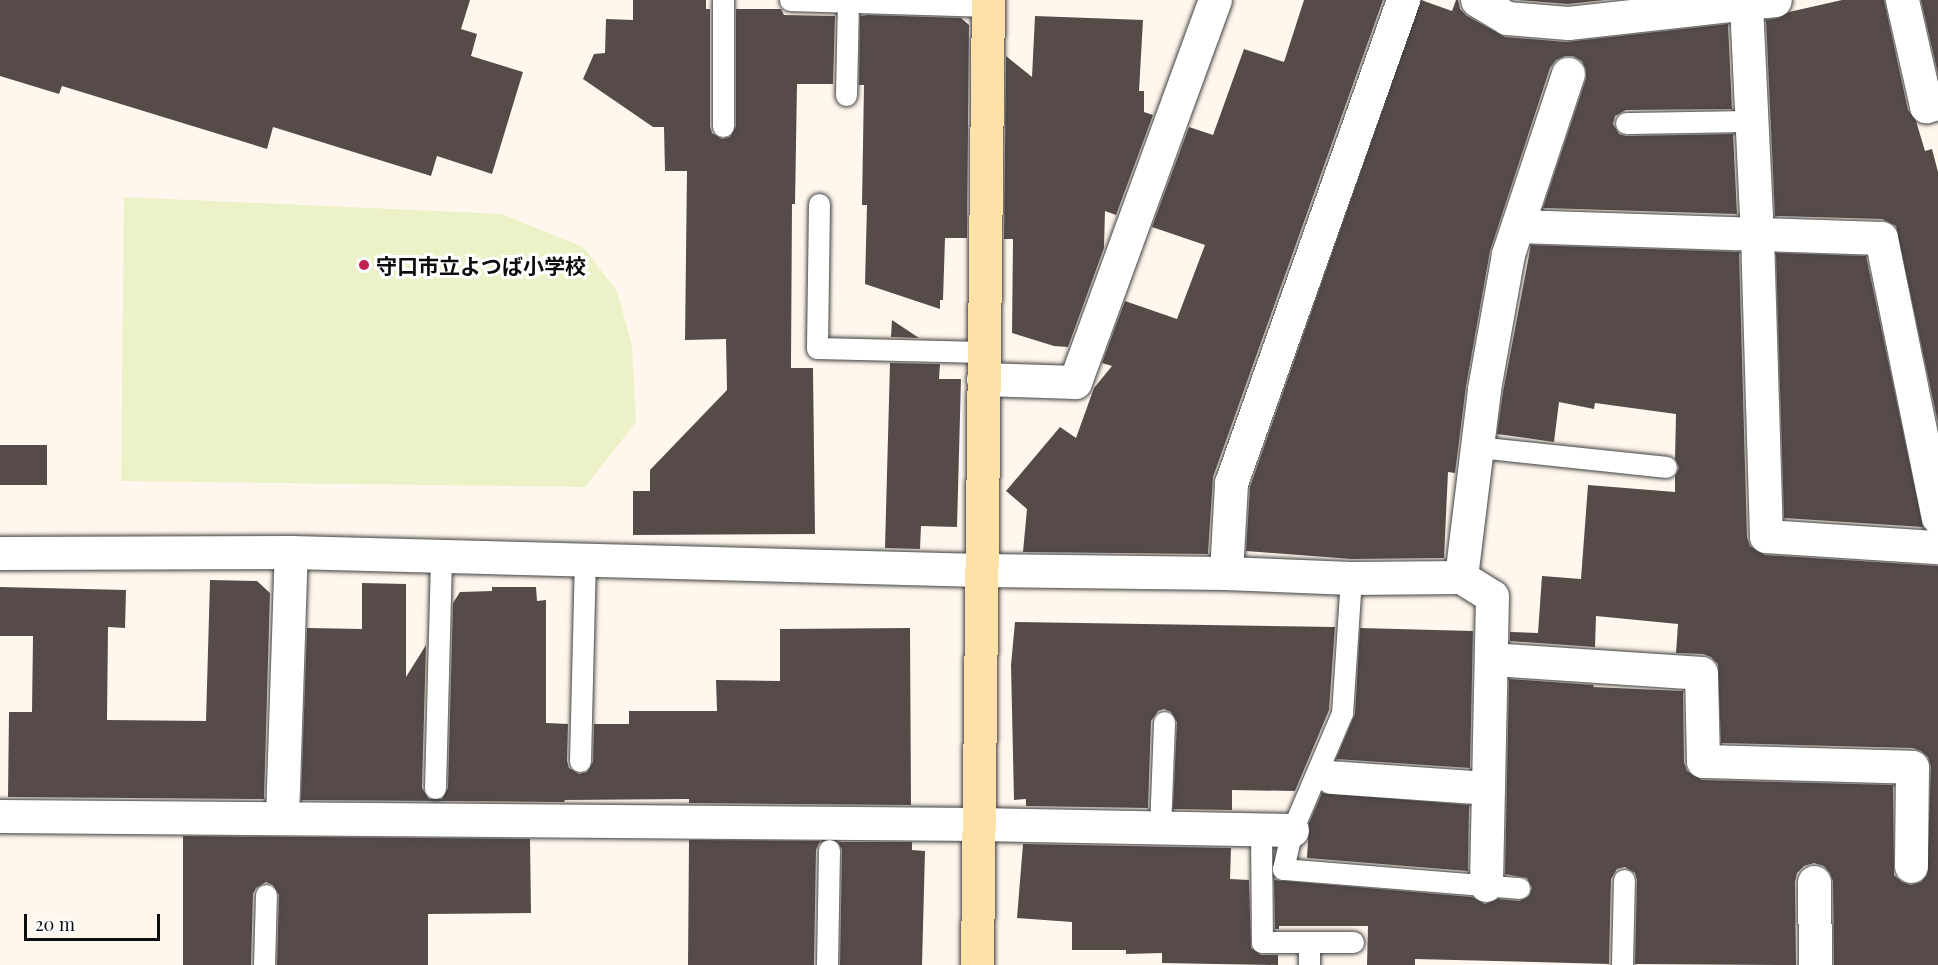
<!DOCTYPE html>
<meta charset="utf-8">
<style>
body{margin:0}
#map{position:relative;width:1938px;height:965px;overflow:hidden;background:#fff7ed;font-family:"Playfair Display","Noto Sans JP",serif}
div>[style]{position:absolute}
.pitch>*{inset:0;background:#ecf1c8}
.building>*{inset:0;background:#564b49;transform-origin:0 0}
.roads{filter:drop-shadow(0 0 2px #404040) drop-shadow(0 0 2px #404040)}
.lane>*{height:21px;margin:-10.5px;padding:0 10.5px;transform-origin:10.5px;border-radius:10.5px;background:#fff}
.street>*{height:33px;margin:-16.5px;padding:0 16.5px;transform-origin:16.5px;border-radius:16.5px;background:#fff}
.secondary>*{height:33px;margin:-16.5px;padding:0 16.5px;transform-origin:16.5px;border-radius:16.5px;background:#ffe1a8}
.dots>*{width:16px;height:16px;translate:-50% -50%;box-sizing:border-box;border:3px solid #fff;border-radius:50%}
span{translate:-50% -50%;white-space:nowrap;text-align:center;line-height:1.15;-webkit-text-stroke:6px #fff;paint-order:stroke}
.poi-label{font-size:21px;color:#0d0d0d;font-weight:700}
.left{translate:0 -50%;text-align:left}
.scale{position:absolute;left:24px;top:914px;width:136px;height:27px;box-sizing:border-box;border:3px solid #0d0d0d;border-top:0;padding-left:8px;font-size:18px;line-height:21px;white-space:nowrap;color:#0d0d0d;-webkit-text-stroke:4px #fff;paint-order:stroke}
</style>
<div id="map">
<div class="pitch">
<i style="clip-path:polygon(124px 197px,502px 214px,583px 247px,617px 291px,632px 346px,636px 422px,585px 487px,121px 481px)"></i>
</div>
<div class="building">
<i style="clip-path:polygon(0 0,470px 0,461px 29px,477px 34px,471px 56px,523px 72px,492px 174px,437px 156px,431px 176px,273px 127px,267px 149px,62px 86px,59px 94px,0 76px)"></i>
<i style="clip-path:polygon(633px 0,706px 0,706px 9px,710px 9px,710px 126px,712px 133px,722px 139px,730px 137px,736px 126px,736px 9px,781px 9px,784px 15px,835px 16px,833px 84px,797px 84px,795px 204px,792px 204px,791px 368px,813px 368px,815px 534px,633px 535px,633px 491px,650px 491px,650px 470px,727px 390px,726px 339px,685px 340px,687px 171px,665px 171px,664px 127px,653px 127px,583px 79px,594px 54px,605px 53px,606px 19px,633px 20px)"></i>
<i style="clip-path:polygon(1304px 0,1383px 0,1213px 477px,1208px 554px,1023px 552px,1027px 509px,1006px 491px,1060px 427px,1076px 438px,1094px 388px,1112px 366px,1102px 363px,1125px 301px,1177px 319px,1205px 245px,1152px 227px,1189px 127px,1213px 135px,1244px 49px,1284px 62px)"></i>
<i style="clip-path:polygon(1421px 0,1452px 11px,1456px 0,1458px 0,1460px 9px,1467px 16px,1505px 37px,1566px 42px,1728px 24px,1732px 109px,1626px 110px,1615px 116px,1613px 124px,1619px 134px,1626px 136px,1733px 134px,1737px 214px,1543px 208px,1586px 79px,1586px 70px,1582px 61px,1573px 56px,1565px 56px,1556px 60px,1550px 68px,1490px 251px,1466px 386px,1455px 473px,1448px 472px,1444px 558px,1351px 559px,1246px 551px,1250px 487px)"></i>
<i style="clip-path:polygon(1517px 0,1605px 0,1568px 4px)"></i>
<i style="clip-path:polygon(1842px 0,1884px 0,1908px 110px,1916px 121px,1925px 151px,1932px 149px,1938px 172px,1938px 423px,1896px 226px,1882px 219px,1775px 216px,1766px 20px,1778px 18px,1789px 12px)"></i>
<i style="clip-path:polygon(1921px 0,1938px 0,1938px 74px)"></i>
<i style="clip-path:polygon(868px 15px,961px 18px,969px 25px,967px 238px,945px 238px,943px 300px,940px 300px,940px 309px,865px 284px,867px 205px,862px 205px,864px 85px,859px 85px,860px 16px)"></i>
<i style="clip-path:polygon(1035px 16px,1143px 20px,1139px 91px,1144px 91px,1144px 112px,1153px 115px,1116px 215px,1105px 211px,1104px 248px,1068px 347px,1054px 346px,1012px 333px,1013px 239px,1004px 239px,1006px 56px,1032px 77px)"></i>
<i style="clip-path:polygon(1531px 245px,1739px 252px,1747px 537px,1750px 546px,1765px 555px,1938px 566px,1938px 965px,1834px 965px,1833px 881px,1830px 873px,1824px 866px,1814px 863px,1804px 866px,1797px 873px,1795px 882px,1796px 965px,1635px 964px,1637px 880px,1635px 873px,1625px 867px,1617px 869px,1611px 879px,1609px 964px,1415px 959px,1415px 965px,1367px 965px,1368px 926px,1279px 926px,1279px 929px,1275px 929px,1274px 880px,1472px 897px,1485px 904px,1498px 899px,1519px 901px,1529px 896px,1532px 888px,1527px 878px,1505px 874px,1509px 679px,1594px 685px,1593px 687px,1683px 691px,1684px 762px,1687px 771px,1702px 780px,1893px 785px,1894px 875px,1902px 882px,1911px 885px,1921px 882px,1927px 875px,1931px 767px,1928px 757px,1921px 751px,1913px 748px,1721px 743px,1718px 664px,1711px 657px,1703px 654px,1676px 653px,1678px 624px,1596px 616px,1595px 647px,1510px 641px,1510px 632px,1538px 633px,1542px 576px,1581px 579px,1588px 485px,1675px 492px,1675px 476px,1679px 468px,1675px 459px,1676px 414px,1595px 403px,1594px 409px,1559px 402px,1554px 442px,1497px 434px,1503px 392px)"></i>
<i style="clip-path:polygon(1776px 253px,1866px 256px,1923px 527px,1784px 518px)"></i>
<i style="clip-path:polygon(892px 320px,919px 338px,891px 337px)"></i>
<i style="clip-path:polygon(890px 363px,940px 364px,939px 379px,961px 379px,957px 527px,921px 526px,920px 549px,885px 548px)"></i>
<i style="left:0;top:445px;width:47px;height:40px"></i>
<i style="clip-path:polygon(210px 580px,257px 581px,270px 593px,264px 799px,8px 797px,9px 712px,32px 712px,33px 636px,0 636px,0 587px,126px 590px,125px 628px,108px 627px,107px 720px,206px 721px)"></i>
<i style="clip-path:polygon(362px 583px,406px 584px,406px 677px,426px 645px,422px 788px,429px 799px,442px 799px,448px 788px,453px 603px,460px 592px,492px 591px,492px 587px,536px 587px,537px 601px,546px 600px,546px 723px,568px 724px,567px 761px,569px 768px,579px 774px,587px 772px,593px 762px,594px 724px,629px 724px,629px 711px,717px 711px,716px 680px,780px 681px,780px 629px,910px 628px,911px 805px,689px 803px,689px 799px,565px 800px,564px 802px,301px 800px,307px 628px,362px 629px)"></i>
<i style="clip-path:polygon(1015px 622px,1335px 627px,1329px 710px,1295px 791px,1232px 790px,1232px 810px,1173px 809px,1177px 722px,1171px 712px,1164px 709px,1158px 711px,1151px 721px,1148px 808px,1026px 806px,1026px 799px,1014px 800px,1011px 665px)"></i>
<i style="clip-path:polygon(1360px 628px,1473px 631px,1470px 768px,1336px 759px,1355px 714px)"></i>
<i style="clip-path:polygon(1322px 793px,1469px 805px,1468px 871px,1307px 858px,1309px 823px)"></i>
<i style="clip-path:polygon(183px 836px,530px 839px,531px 913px,428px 914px,428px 965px,277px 965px,279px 895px,273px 885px,266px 882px,256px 888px,253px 894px,251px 965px,183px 965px)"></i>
<i style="clip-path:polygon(689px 840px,820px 841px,816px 850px,814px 965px,688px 965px)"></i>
<i style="clip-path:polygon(838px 842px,912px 842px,912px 850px,925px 851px,922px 965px,840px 965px,842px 850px)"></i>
<i style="clip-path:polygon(1023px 844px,1231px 848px,1230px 879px,1249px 880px,1251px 948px,1261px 955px,1278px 955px,1278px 965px,1162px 963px,1162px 953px,1126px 954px,1126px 950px,1072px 950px,1072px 922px,1017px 918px)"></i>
</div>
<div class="roads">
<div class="lane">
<i style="left:723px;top:0;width:126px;rotate:90deg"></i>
<i style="left:790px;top:0;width:198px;rotate:1.7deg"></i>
<i style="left:846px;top:95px;width:93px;rotate:-88.8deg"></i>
<i style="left:1626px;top:123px;width:125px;rotate:-0.9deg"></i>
<i style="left:819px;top:204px;width:144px;rotate:90.8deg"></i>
<i style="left:817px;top:348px;width:166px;rotate:1.4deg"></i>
<i style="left:1477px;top:447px;width:190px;rotate:6deg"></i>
<i style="left:1351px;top:578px;width:135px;rotate:93.8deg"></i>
<i style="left:1342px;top:713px;width:127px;rotate:113.1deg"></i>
<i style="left:1292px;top:830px;width:40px;rotate:103deg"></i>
<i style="left:1283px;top:869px;width:237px;rotate:4.6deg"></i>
<i style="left:580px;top:761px;width:201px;rotate:-88.6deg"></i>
<i style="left:435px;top:788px;width:233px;rotate:-88.5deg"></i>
<i style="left:1160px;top:828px;width:106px;rotate:-87.8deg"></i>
<i style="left:1261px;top:830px;width:112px;rotate:89.5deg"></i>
<i style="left:1262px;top:942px;width:91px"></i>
<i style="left:264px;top:965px;width:70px;rotate:-88.4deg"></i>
<i style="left:827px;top:965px;width:115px;rotate:-89deg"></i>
<i style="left:1309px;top:965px;width:23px;rotate:-90deg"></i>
<i style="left:1622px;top:965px;width:85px;rotate:-88.7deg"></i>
</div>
<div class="street">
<i style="left:1477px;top:0;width:35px;rotate:31deg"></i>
<i style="left:1507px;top:18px;width:61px;rotate:4.7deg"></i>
<i style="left:1568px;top:23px;width:208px;rotate:-6.3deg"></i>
<i style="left:1902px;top:0;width:109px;rotate:77.2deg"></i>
<i style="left:1926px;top:106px;width:12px;rotate:-14deg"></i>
<i style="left:1746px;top:4px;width:231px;rotate:87.3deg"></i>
<i style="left:1757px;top:235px;width:301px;rotate:88.3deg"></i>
<i style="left:1766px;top:536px;width:172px;rotate:3.7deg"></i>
<i style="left:1518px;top:226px;width:363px;rotate:1.9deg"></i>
<i style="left:1881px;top:238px;width:285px;rotate:78.5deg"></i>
<i style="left:983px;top:379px;width:92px;rotate:1.9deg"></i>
<i style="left:1075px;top:382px;width:407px;rotate:-69.9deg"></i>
<i style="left:0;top:553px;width:291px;rotate:-0.2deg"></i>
<i style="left:291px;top:552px;width:690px;rotate:1.49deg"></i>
<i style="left:981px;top:570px;width:245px;rotate:0.7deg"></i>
<i style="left:1226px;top:573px;width:125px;rotate:2.3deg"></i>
<i style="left:1351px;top:578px;width:110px;rotate:-0.5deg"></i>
<i style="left:1461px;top:577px;width:36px;rotate:32deg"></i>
<i style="left:1492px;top:596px;width:289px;rotate:91.2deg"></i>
<i style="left:1226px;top:573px;width:90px;rotate:-86.8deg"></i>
<i style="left:1231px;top:483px;width:513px;rotate:-70.4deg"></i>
<i style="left:1461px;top:577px;width:189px;rotate:-83deg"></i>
<i style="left:1484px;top:389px;width:137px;rotate:-79.9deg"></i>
<i style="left:1508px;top:254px;width:190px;rotate:-71.6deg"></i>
<i style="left:1491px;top:659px;width:210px;rotate:3.8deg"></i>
<i style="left:1701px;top:673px;width:88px;rotate:88.7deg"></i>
<i style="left:1703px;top:761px;width:209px;rotate:1.6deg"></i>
<i style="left:1912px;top:767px;width:99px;rotate:90.6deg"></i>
<i style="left:1331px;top:777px;width:157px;rotate:4deg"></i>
<i style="left:0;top:816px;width:978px;rotate:0.47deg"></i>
<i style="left:978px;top:824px;width:314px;rotate:1.1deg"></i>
<i style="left:282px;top:817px;width:265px;rotate:-88.1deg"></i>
<i style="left:1814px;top:882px;width:83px;rotate:89.3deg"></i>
</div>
<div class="secondary">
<i style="left:977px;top:965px;width:965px;rotate:-89.35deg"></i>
</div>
</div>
<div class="dots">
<i style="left:364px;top:265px;background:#bf224d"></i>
</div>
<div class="poi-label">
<span class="left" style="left:376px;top:265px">守口市立よつば小学校</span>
</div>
<div class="scale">20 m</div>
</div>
